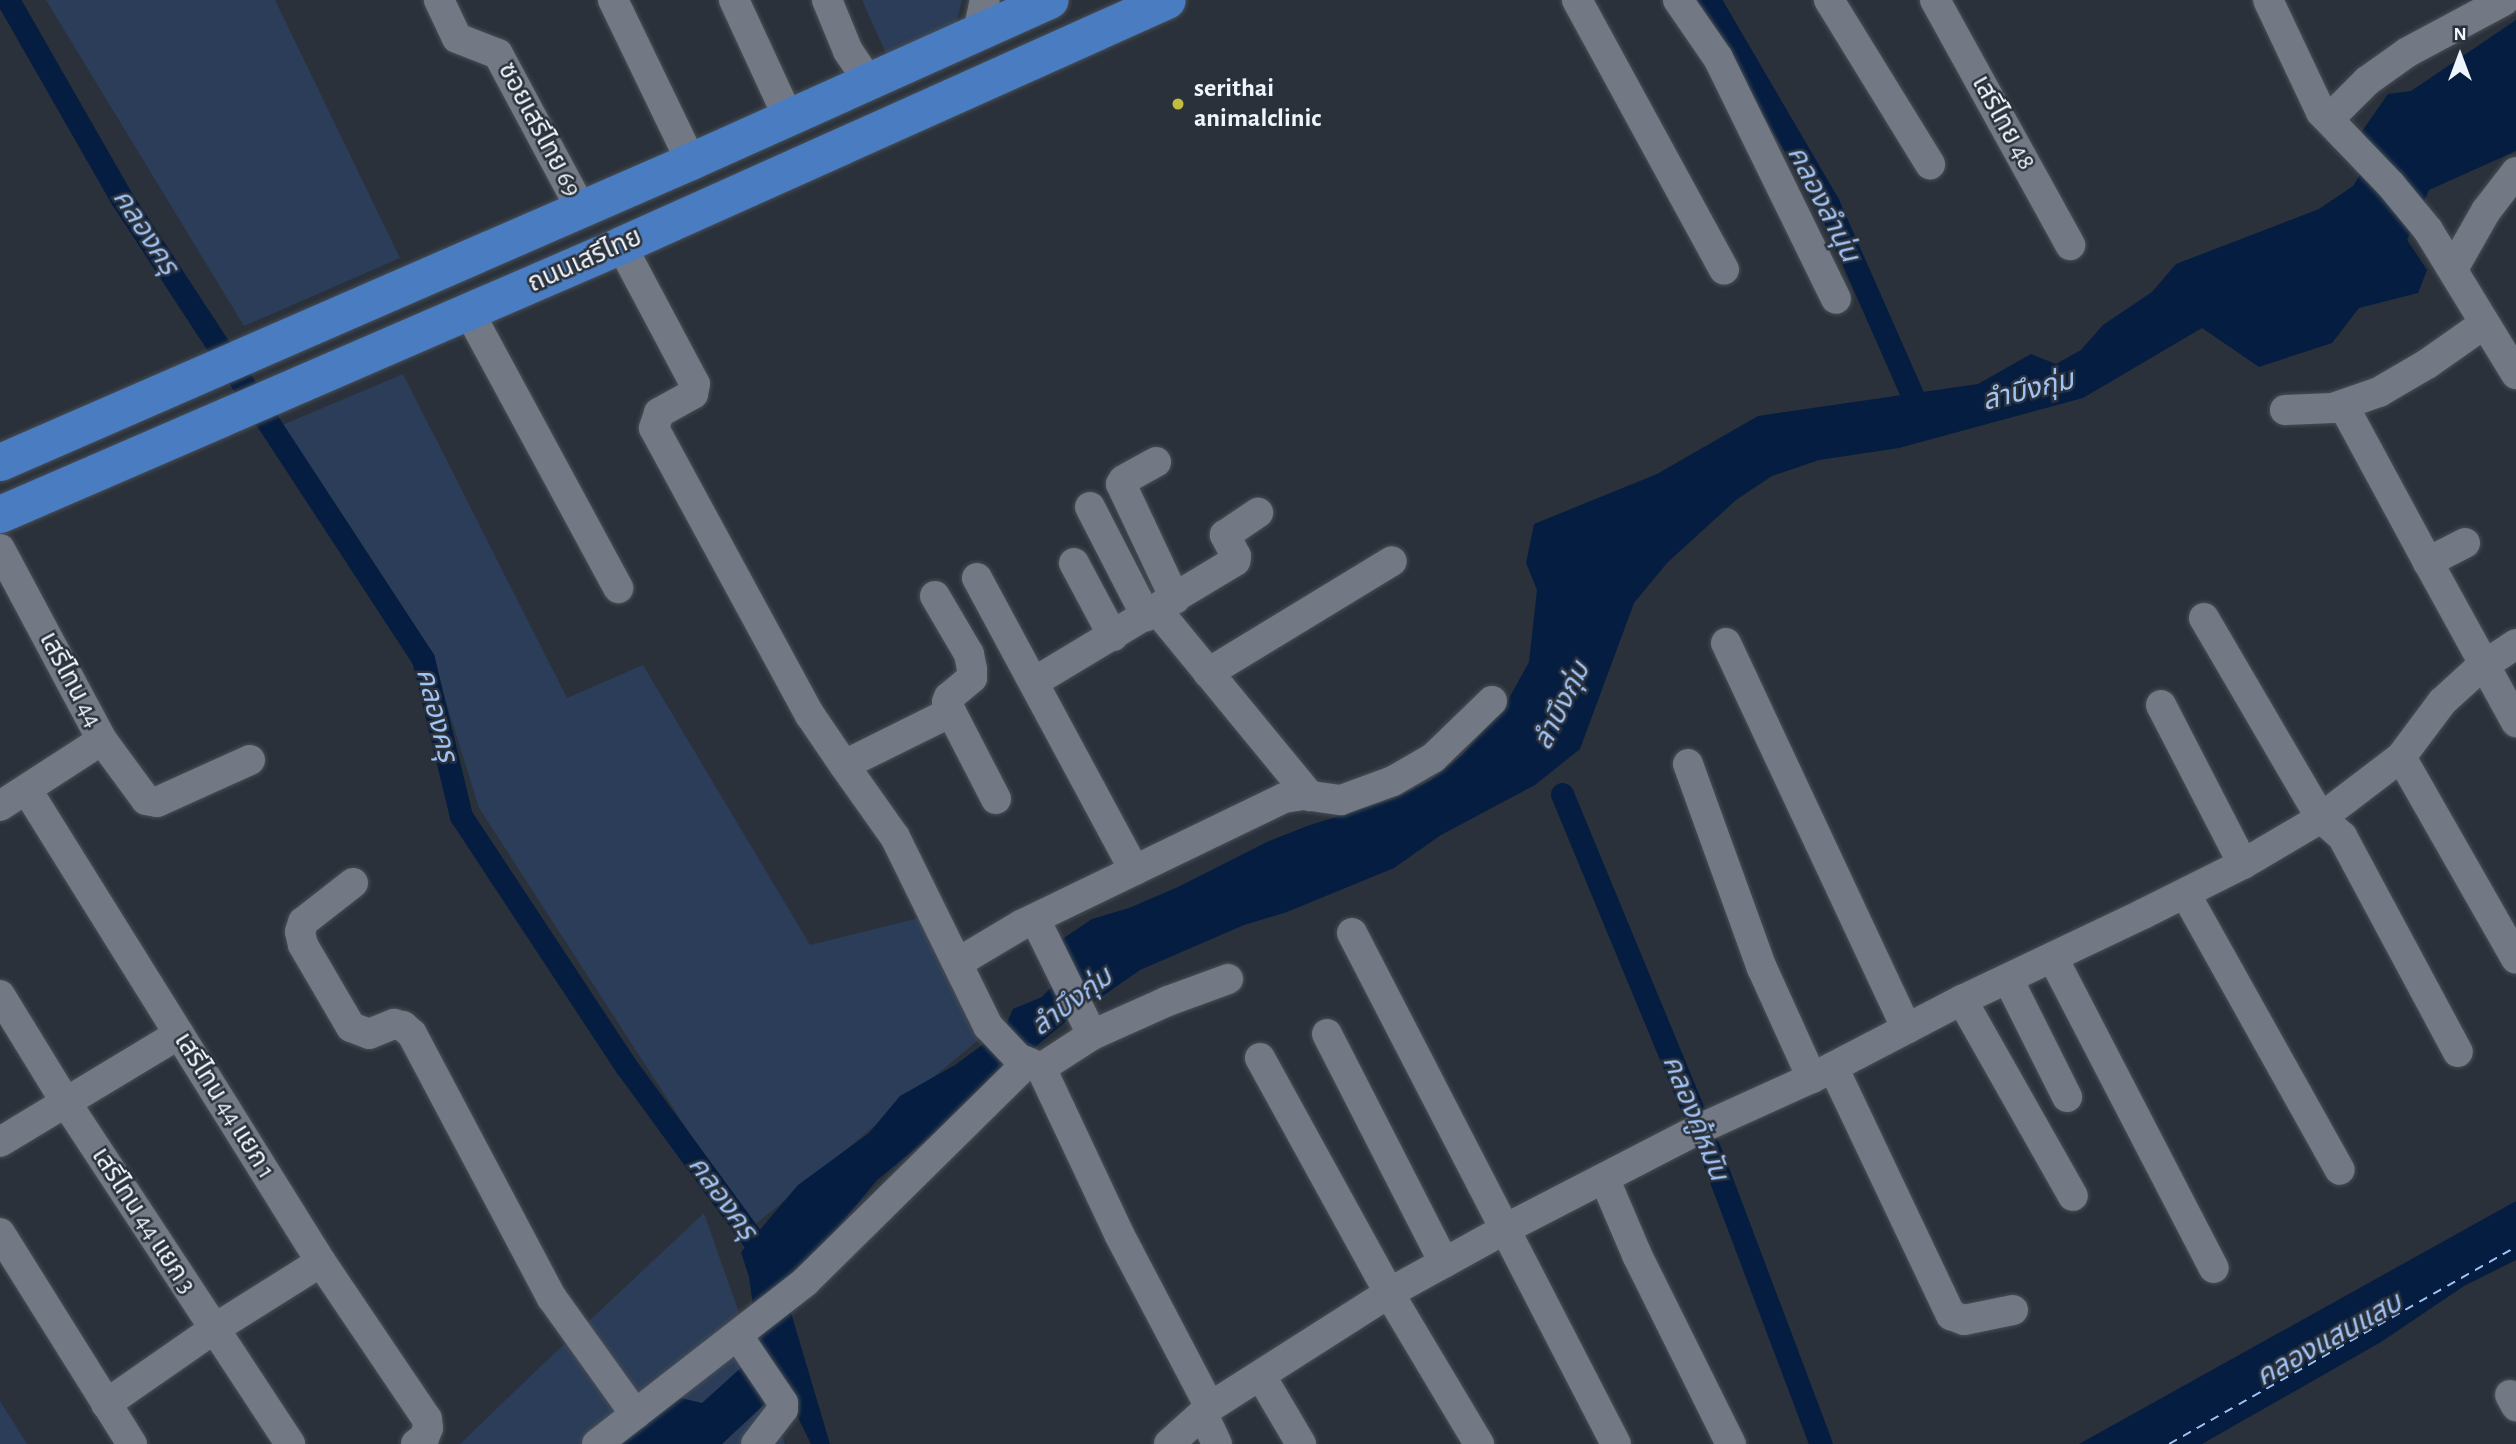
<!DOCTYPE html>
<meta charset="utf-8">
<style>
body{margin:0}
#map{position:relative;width:2516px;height:1444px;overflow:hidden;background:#2a313a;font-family:"Alegreya Sans","Noto Sans Thai",sans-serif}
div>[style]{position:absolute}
.green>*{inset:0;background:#2b3d58}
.water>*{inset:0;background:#051d40}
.canal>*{height:23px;margin:-11.5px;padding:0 11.5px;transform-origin:11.5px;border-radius:11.5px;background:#051d40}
.ferry>*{height:2px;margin-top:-1px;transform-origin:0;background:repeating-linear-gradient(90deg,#a0c3f6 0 9px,transparent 0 16px)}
.roads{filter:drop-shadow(0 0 2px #484e55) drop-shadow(0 0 2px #484e55)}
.minor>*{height:30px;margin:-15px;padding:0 15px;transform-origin:15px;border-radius:15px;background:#727984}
.major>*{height:37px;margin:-18.5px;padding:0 18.5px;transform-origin:18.5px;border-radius:18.5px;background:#4a7cc1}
.dots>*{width:19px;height:19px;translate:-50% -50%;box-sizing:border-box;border:4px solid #2a313a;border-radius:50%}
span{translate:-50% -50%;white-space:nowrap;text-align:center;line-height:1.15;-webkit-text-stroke:5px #2a313a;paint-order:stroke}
.poi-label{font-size:26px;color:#f0f5fb;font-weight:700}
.left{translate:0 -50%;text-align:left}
.street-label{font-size:26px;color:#f0f5fb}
.water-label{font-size:28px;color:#a0c3f6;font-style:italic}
.north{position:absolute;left:2425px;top:21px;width:70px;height:70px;-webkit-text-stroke:5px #2a313a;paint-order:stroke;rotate:0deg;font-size:19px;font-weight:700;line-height:28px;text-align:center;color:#f0f5fb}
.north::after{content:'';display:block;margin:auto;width:24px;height:32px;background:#f0f5fb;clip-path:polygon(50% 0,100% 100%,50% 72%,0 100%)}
</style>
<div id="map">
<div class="green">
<i style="clip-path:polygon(46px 0,275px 0,400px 258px,244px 326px)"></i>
<i style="clip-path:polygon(862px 0,962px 0,955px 29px,888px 58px)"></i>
<i style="clip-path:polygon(403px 374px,567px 698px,643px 665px,810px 945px,923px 917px,982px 1037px,751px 1228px,479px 808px,431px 654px,280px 426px)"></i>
<i style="clip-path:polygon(704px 1213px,785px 1444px,460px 1444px,542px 1365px)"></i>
<i style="clip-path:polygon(0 1401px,27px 1444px,0 1444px)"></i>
</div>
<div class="water">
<i style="clip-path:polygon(2516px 20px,2516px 151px,2429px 190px,2407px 240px,2427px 270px,2418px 293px,2359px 308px,2332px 343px,2259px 367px,2202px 328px,2083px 398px,1899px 448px,1819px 460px,1772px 476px,1736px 500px,1667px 563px,1634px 603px,1580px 749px,1535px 785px,1441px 835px,1394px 868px,1287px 912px,1244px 925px,1140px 970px,1064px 1023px,1034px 1048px,1021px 1050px,947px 1123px,877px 1180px,839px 1226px,789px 1306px,830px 1444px,811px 1444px,783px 1387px,722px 1444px,618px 1444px,676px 1397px,702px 1403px,753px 1357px,754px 1312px,749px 1277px,741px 1252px,798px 1185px,869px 1133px,900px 1096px,955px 1065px,1004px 1029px,1013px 1009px,1042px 997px,1053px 985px,1058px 942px,1092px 919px,1129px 908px,1178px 887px,1267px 842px,1307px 826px,1393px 799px,1431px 780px,1462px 755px,1502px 711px,1529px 662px,1537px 590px,1526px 563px,1534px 524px,1657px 474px,1758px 416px,1978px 384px,2031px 354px,2056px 364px,2081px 350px,2103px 325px,2152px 292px,2176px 264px,2319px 209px,2353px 186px,2375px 150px,2358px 137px,2388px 94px,2411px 91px)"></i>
<i style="clip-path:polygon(2516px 1201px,2516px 1260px,2464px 1286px,2381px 1342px,2202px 1444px,2079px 1444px)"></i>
</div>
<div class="canal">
<i style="left:8px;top:0;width:229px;rotate:60.2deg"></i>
<i style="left:122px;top:199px;width:550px;rotate:56.8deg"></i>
<i style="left:423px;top:659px;width:162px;rotate:76.4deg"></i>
<i style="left:461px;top:816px;width:300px;rotate:56.6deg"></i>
<i style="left:626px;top:1066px;width:244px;rotate:53.8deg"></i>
<i style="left:1709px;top:0;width:236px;rotate:59.7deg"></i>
<i style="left:1828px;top:204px;width:231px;rotate:66.2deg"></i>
<i style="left:1562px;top:794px;width:400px;rotate:67.5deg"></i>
<i style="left:1715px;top:1164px;width:299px;rotate:69.3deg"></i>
</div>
<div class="ferry">
<i style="left:2169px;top:1444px;width:399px;rotate:-29.6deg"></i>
</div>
<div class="roads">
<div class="minor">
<i style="left:439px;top:0;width:42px;rotate:64.7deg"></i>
<i style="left:457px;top:38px;width:44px;rotate:21.3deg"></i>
<i style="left:498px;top:54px;width:176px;rotate:61.8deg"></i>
<i style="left:613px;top:0;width:179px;rotate:64.2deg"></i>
<i style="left:734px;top:0;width:129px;rotate:65.2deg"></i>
<i style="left:827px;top:0;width:55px;rotate:67.6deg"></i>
<i style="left:848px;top:51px;width:36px;rotate:56deg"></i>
<i style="left:1577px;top:0;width:307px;rotate:61.4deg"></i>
<i style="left:1678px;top:0;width:70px;rotate:55.4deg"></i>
<i style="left:1718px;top:58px;width:268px;rotate:63.9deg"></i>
<i style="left:1829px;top:0;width:193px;rotate:58.4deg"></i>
<i style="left:1935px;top:0;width:280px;rotate:61.1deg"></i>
<i style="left:2268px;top:0;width:124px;rotate:64.7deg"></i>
<i style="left:2321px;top:112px;width:101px;rotate:46.2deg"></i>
<i style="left:2391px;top:185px;width:58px;rotate:50.6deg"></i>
<i style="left:2428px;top:230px;width:169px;rotate:58.6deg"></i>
<i style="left:978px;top:32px;width:33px;rotate:-78deg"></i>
<i style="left:2329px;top:119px;width:54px;rotate:-45deg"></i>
<i style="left:2367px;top:81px;width:50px;rotate:-35.3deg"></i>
<i style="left:2408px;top:52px;width:110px;rotate:-28.2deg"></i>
<i style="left:621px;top:245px;width:157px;rotate:62deg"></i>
<i style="left:695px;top:384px;width:10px;rotate:101deg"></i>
<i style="left:693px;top:394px;width:39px;rotate:151deg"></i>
<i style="left:659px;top:413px;width:16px;rotate:108deg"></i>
<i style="left:654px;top:428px;width:327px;rotate:61.5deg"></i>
<i style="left:810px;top:715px;width:60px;rotate:55.8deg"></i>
<i style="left:2453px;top:269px;width:67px;rotate:-60.4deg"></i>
<i style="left:2486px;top:211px;width:49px;rotate:-52.4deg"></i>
<i style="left:469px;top:312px;width:314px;rotate:61.6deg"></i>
<i style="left:2343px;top:405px;width:179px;rotate:61.6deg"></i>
<i style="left:2285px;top:410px;width:48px;rotate:-2.4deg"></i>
<i style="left:2333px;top:408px;width:49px;rotate:-19.2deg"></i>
<i style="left:2379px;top:392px;width:56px;rotate:-30.3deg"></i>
<i style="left:2427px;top:364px;width:70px;rotate:-35.1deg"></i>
<i style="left:1156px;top:462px;width:37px;rotate:151deg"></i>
<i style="left:1124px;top:480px;width:5px;rotate:127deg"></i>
<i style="left:1121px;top:484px;width:127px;rotate:64.8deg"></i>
<i style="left:1090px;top:507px;width:123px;rotate:62.8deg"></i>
<i style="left:2465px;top:543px;width:42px;rotate:152.8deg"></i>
<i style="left:2428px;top:562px;width:183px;rotate:61.2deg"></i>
<i style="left:0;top:549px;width:217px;rotate:61.9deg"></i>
<i style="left:102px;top:740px;width:74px;rotate:53.7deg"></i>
<i style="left:146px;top:800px;width:11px;rotate:10deg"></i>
<i style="left:157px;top:802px;width:102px;rotate:-24.3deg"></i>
<i style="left:1074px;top:563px;width:83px;rotate:61.9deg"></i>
<i style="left:977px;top:578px;width:332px;rotate:61.7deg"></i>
<i style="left:935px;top:596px;width:67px;rotate:59.6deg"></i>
<i style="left:969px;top:654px;width:16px;rotate:79deg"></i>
<i style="left:972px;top:670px;width:8px;rotate:90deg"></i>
<i style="left:972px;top:678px;width:30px;rotate:140deg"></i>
<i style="left:949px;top:697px;width:5px;rotate:112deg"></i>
<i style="left:947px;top:702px;width:11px;rotate:68deg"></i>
<i style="left:1157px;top:610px;width:241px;rotate:50.6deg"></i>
<i style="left:2204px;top:618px;width:232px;rotate:59.7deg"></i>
<i style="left:2321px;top:818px;width:28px;rotate:41deg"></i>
<i style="left:2342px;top:836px;width:245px;rotate:61.8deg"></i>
<i style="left:1726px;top:643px;width:426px;rotate:64.9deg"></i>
<i style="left:1208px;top:673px;width:215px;rotate:-31.3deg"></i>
<i style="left:1034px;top:682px;width:235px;rotate:-31deg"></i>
<i style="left:1235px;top:561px;width:5px;rotate:-79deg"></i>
<i style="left:1236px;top:556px;width:24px;rotate:-118deg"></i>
<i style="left:1225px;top:535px;width:40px;rotate:-34deg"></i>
<i style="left:2161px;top:705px;width:179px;rotate:62.7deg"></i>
<i style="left:2401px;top:757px;width:232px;rotate:60.3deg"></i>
<i style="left:1688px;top:764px;width:217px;rotate:70.1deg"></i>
<i style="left:1762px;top:968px;width:121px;rotate:65.6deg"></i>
<i style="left:27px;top:790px;width:556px;rotate:58.08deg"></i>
<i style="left:321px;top:1262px;width:189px;rotate:56deg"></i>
<i style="left:427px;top:1419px;width:9px;rotate:84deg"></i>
<i style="left:428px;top:1428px;width:11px;rotate:112deg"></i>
<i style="left:424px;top:1438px;width:10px;rotate:143deg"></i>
<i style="left:996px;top:799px;width:98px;rotate:-117.3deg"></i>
<i style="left:951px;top:712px;width:119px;rotate:153.6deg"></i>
<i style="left:844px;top:765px;width:88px;rotate:54.7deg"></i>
<i style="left:895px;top:837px;width:211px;rotate:63.8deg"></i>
<i style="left:988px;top:1026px;width:44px;rotate:46.8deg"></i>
<i style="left:1018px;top:1058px;width:25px;rotate:23deg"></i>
<i style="left:1041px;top:1068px;width:183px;rotate:64.8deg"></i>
<i style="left:1119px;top:1234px;width:195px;rotate:62.3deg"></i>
<i style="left:0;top:806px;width:121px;rotate:-32.9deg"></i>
<i style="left:353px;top:883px;width:63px;rotate:142deg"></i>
<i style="left:303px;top:922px;width:10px;rotate:107deg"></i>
<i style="left:300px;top:932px;width:13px;rotate:77deg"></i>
<i style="left:303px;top:945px;width:95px;rotate:59.7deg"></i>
<i style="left:351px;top:1027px;width:19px;rotate:21deg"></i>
<i style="left:369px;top:1034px;width:27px;rotate:-22deg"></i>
<i style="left:394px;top:1024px;width:9px;rotate:13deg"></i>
<i style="left:403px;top:1026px;width:12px;rotate:42deg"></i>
<i style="left:412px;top:1034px;width:299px;rotate:62.1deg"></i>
<i style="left:552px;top:1298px;width:143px;rotate:54.4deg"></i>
<i style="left:2185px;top:893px;width:317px;rotate:60.8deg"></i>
<i style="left:1035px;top:919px;width:129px;rotate:63.8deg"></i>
<i style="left:1352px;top:933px;width:575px;rotate:62.68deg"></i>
<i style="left:2053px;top:958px;width:349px;rotate:62.6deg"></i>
<i style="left:959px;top:962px;width:72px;rotate:-30.8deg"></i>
<i style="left:1021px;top:925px;width:292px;rotate:-25.8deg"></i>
<i style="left:1284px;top:798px;width:20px;rotate:-9deg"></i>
<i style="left:1304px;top:795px;width:37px;rotate:8deg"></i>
<i style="left:1341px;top:800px;width:55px;rotate:-20.1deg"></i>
<i style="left:1393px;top:781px;width:46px;rotate:-29.9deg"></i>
<i style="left:1433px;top:758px;width:82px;rotate:-44deg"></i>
<i style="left:2008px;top:979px;width:132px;rotate:63.4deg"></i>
<i style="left:0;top:995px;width:124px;rotate:58.5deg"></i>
<i style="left:65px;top:1101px;width:410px;rotate:56.7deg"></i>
<i style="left:1962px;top:1000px;width:225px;rotate:60.5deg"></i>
<i style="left:1327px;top:1034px;width:257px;rotate:62.9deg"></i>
<i style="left:1260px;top:1058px;width:268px;rotate:61.2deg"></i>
<i style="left:1389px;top:1293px;width:176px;rotate:59.2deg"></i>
<i style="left:1833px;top:1067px;width:275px;rotate:64.6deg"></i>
<i style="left:1951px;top:1315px;width:14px;rotate:21deg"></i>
<i style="left:1964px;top:1320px;width:50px;rotate:-11.5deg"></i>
<i style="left:1041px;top:1068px;width:61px;rotate:-32.9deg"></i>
<i style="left:1092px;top:1035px;width:83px;rotate:-24.1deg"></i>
<i style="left:1168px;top:1001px;width:64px;rotate:-20.1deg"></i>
<i style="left:0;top:1142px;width:209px;rotate:-31.1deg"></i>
<i style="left:1605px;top:1180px;width:82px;rotate:66.9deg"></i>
<i style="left:1637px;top:1255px;width:211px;rotate:63.6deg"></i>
<i style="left:0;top:1233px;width:249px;rotate:58deg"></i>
<i style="left:738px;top:1336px;width:81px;rotate:56.1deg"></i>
<i style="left:783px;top:1403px;width:6px;rotate:90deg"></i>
<i style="left:783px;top:1409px;width:44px;rotate:127.6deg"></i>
<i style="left:1261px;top:1376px;width:79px;rotate:59.5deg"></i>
<i style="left:2510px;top:1395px;width:13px;rotate:61deg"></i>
<i style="left:106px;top:1404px;width:131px;rotate:-34.8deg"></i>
<i style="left:214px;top:1329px;width:126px;rotate:-32.1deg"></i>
<i style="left:1203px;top:1414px;width:33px;rotate:65deg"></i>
<i style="left:597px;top:1444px;width:264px;rotate:-37.9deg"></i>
<i style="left:805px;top:1282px;width:313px;rotate:-44.6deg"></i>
<i style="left:1169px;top:1444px;width:55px;rotate:-42.1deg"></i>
<i style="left:1210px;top:1407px;width:212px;rotate:-32.5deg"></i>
<i style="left:1389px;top:1293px;width:135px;rotate:-28.8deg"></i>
<i style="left:1507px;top:1228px;width:212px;rotate:-27.3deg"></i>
<i style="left:1695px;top:1131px;width:128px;rotate:-24.4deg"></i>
<i style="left:1812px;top:1078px;width:169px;rotate:-27.5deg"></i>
<i style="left:1962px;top:1000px;width:200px;rotate:-25.4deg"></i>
<i style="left:2143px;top:914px;width:112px;rotate:-26.6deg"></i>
<i style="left:2243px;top:864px;width:91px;rotate:-30.5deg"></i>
<i style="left:2321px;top:818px;width:101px;rotate:-37.3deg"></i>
<i style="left:2401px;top:757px;width:69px;rotate:-53.3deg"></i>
<i style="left:2442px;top:702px;width:47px;rotate:-42.4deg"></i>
<i style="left:2477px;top:670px;width:47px;rotate:-33.7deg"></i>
</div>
<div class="major">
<i style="left:0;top:462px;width:754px;rotate:-23.54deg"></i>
<i style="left:691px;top:161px;width:393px;rotate:-24.2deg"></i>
<i style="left:0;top:514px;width:677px;rotate:-23.42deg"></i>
<i style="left:621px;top:245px;width:598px;rotate:-24.17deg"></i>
</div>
</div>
<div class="dots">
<i style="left:1178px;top:104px;background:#c2bd3f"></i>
</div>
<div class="poi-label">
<span class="left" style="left:1194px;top:104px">serithai<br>animalclinic</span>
</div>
<div class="street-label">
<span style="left:2003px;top:123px;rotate:61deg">เสรีไทย 48</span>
<span style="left:539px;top:130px;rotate:62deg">ซอยเสรีไทย 69</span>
<span style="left:585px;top:261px;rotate:-24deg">ถนนเสรีไทย</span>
<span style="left:70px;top:680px;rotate:62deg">เสรีไทน 44</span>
<span style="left:224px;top:1106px;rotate:58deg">เสรีไทน 44 แยก 1</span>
<span style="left:143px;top:1221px;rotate:57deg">เสรีไทน 44 แยก 3</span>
</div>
<div class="water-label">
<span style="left:1823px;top:204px;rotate:63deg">คลองลำนุ่น</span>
<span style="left:145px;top:232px;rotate:57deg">คลองครุ</span>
<span style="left:2028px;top:391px;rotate:-14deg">ลำบึงกุ่ม</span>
<span style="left:1562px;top:706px;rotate:-64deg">ลำบึงกุ่ม</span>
<span style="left:436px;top:715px;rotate:76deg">คลองครุ</span>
<span style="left:1072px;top:1002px;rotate:-37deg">ลำบึงกุ่ม</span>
<span style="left:1695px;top:1118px;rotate:68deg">คลองคู้หมัน</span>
<span style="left:722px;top:1198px;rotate:54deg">คลองครุ</span>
<span style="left:2329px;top:1340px;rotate:-29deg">คลองแสนแสบ</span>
</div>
<div class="north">N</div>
</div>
